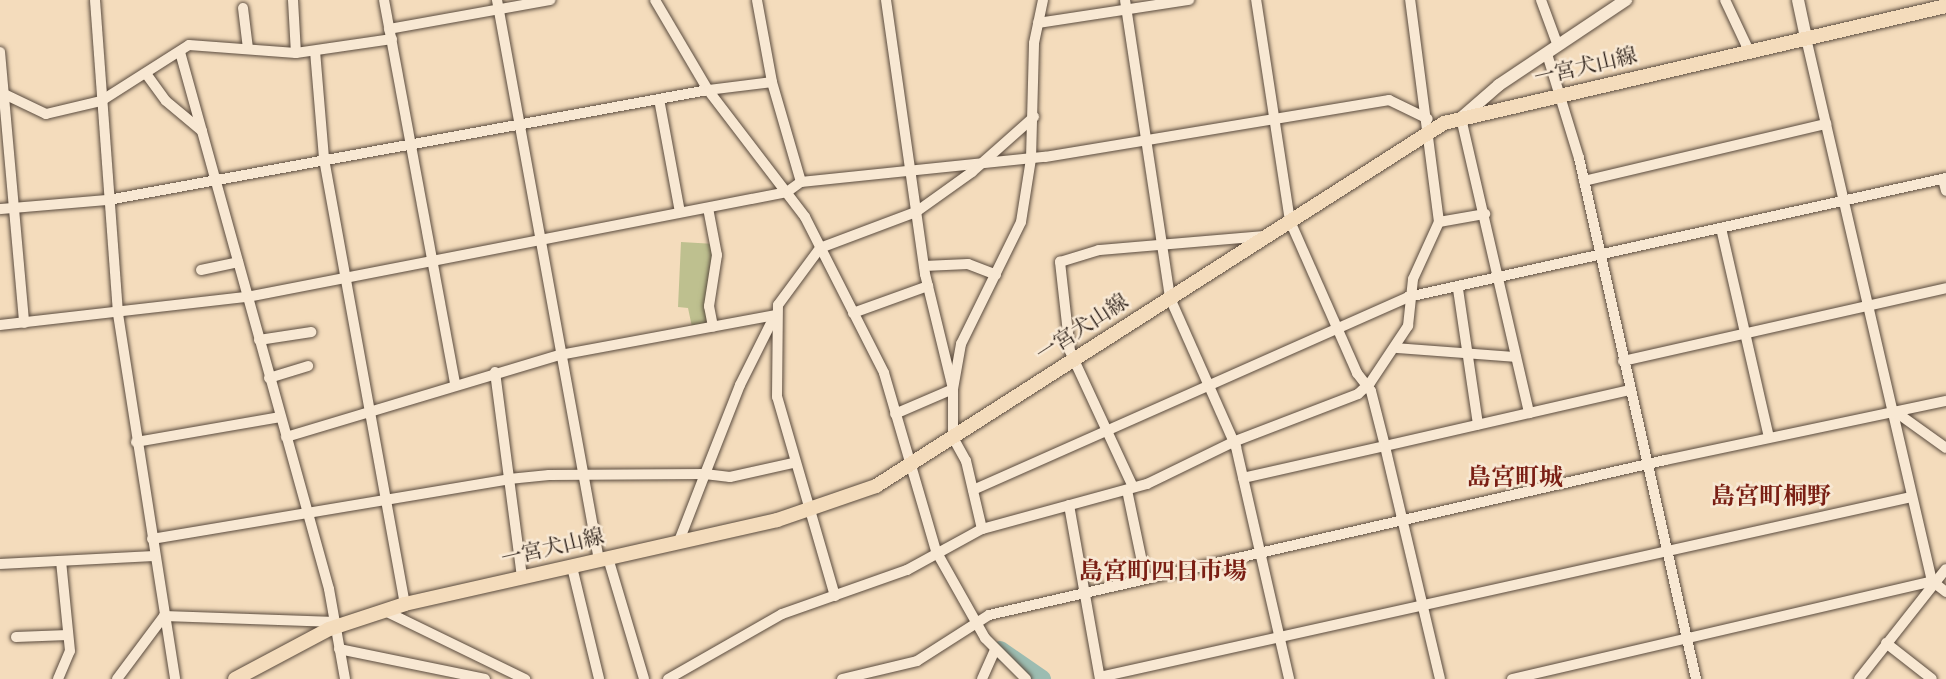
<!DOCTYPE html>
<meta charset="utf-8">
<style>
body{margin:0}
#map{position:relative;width:1946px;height:679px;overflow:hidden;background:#f4dcbc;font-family:"IM FELL English","Noto Serif JP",serif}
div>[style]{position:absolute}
.green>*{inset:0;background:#bec08f}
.river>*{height:18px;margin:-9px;padding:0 9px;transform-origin:9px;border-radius:9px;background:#9cbcb1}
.roads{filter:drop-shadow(0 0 2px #5a4b3e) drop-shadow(0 0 2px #5a4b3e)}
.minor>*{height:10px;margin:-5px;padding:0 5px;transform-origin:5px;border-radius:5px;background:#f8e8d3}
.tertiary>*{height:12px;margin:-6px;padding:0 6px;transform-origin:6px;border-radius:6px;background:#f8e8d3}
.primary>*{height:14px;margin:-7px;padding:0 7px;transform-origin:7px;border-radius:7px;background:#f4dcbc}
span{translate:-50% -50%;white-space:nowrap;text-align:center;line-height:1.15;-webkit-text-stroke:5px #f8e8d3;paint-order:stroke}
.street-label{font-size:21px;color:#271b14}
.quarter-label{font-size:24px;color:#7a1f14;font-weight:700}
</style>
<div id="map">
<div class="green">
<i style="clip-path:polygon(681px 242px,715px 244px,708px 324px,692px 327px,688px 308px,678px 307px)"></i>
</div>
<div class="river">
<i style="left:1000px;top:650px;width:51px;rotate:34.6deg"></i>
</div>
<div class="roads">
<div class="minor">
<i style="left:95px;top:0;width:315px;rotate:85.8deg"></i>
<i style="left:118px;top:314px;width:369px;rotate:81.1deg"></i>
<i style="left:293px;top:0;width:53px;rotate:86.8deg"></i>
<i style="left:384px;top:0;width:391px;rotate:79.5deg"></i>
<i style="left:497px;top:0;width:569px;rotate:79.68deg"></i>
<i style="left:655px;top:0;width:104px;rotate:59.5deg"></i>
<i style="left:708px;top:90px;width:160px;rotate:52.6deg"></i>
<i style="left:805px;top:217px;width:175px;rotate:63.1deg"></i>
<i style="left:884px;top:373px;width:185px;rotate:73.7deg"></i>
<i style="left:936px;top:551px;width:100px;rotate:60.6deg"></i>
<i style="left:985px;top:638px;width:58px;rotate:45deg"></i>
<i style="left:886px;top:0;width:277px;rotate:81.9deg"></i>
<i style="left:925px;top:274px;width:118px;rotate:76.3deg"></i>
<i style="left:953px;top:389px;width:63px;rotate:156.7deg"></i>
<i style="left:1125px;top:0;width:301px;rotate:81.4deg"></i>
<i style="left:1170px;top:298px;width:163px;rotate:66.1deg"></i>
<i style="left:1236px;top:447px;width:238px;rotate:77.1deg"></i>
<i style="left:1541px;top:0;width:49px;rotate:69.7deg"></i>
<i style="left:1725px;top:0;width:56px;rotate:64.8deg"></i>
<i style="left:243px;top:8px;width:39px;rotate:83deg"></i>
<i style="left:1038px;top:23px;width:153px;rotate:-8.7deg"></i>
<i style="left:389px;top:29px;width:164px;rotate:-10.2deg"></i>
<i style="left:1806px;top:38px;width:557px;rotate:76.94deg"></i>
<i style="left:1932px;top:581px;width:18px;rotate:38deg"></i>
<i style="left:315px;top:51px;width:108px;rotate:85.2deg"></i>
<i style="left:324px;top:159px;width:452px;rotate:79.7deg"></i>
<i style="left:0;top:52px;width:272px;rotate:84.9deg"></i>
<i style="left:180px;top:52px;width:557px;rotate:74.49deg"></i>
<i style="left:329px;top:589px;width:91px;rotate:79.9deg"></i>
<i style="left:1547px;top:54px;width:109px;rotate:72.9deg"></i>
<i style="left:1579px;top:158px;width:534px;rotate:77.34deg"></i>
<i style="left:147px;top:75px;width:32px;rotate:54deg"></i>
<i style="left:166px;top:101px;width:47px;rotate:39.8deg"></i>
<i style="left:0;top:92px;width:51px;rotate:25.6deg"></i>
<i style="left:46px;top:114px;width:57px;rotate:-13.3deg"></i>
<i style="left:101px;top:101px;width:104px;rotate:-32.5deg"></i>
<i style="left:189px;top:45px;width:107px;rotate:4.3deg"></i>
<i style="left:296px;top:53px;width:97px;rotate:-8.3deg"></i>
<i style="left:659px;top:99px;width:115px;rotate:79.5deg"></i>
<i style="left:1461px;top:118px;width:303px;rotate:77deg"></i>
<i style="left:1943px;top:179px;width:12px;rotate:76deg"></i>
<i style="left:1584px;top:181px;width:249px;rotate:-13.3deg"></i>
<i style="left:801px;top:182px;width:245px;rotate:-5.9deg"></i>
<i style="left:1045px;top:157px;width:349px;rotate:-9.4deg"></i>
<i style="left:1389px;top:100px;width:43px;rotate:26deg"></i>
<i style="left:708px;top:208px;width:48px;rotate:79.2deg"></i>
<i style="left:717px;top:255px;width:52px;rotate:98.9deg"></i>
<i style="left:709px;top:306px;width:21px;rotate:79deg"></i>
<i style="left:0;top:209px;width:108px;rotate:-4.8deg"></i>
<i style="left:108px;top:200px;width:610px;rotate:-10.39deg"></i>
<i style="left:708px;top:90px;width:64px;rotate:-7.1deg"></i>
<i style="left:1439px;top:222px;width:47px;rotate:-9.9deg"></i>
<i style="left:1721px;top:228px;width:214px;rotate:77.1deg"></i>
<i style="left:924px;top:266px;width:44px;rotate:-2.6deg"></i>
<i style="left:968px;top:264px;width:30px;rotate:21deg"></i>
<i style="left:201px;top:270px;width:38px;rotate:-12deg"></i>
<i style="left:1458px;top:289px;width:137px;rotate:81.6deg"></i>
<i style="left:853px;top:313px;width:80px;rotate:-19.8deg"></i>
<i style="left:773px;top:319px;width:74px;rotate:116.6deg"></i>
<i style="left:740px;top:385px;width:96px;rotate:111.5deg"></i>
<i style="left:705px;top:474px;width:25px;rotate:7deg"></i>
<i style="left:730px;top:477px;width:65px;rotate:-12.5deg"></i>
<i style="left:0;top:325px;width:249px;rotate:-6.5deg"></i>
<i style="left:247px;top:297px;width:550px;rotate:-11deg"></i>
<i style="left:787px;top:192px;width:17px;rotate:-36deg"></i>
<i style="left:801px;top:182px;width:104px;rotate:-106.2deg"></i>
<i style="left:772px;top:82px;width:83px;rotate:-100.4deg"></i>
<i style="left:259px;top:340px;width:53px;rotate:-8.7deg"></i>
<i style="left:1396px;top:348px;width:120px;rotate:4.3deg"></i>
<i style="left:1623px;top:361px;width:331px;rotate:-12.7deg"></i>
<i style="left:495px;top:372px;width:207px;rotate:82.5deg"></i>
<i style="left:269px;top:378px;width:41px;rotate:-17.1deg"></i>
<i style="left:1893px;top:410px;width:65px;rotate:35.6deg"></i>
<i style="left:286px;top:437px;width:286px;rotate:-16.7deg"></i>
<i style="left:560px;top:355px;width:219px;rotate:-10.5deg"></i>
<i style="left:136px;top:442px;width:146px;rotate:-9.8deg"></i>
<i style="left:1243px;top:478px;width:146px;rotate:-12.7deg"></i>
<i style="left:1385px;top:446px;width:57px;rotate:-104.3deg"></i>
<i style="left:1371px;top:391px;width:23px;rotate:-128deg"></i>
<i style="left:1357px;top:373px;width:166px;rotate:-113.8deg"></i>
<i style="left:1290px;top:221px;width:224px;rotate:-98.7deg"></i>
<i style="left:1133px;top:487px;width:150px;rotate:-114.9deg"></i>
<i style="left:1070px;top:351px;width:90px;rotate:-96.4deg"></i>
<i style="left:1060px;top:262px;width:41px;rotate:-17.1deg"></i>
<i style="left:1099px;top:250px;width:167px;rotate:-4.8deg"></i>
<i style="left:973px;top:490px;width:476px;rotate:-23.9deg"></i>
<i style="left:1408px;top:297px;width:551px;rotate:-12.47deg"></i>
<i style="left:1127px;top:490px;width:88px;rotate:78.2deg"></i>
<i style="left:1069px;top:505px;width:177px;rotate:79.9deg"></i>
<i style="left:982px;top:529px;width:70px;rotate:-103.2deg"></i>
<i style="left:966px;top:461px;width:26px;rotate:-119deg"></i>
<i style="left:953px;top:438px;width:49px;rotate:-90deg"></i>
<i style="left:953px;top:389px;width:46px;rotate:-79.9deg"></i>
<i style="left:961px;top:344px;width:136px;rotate:-63.8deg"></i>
<i style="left:1021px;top:222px;width:64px;rotate:-81deg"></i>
<i style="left:1031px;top:159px;width:116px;rotate:-88.5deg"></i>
<i style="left:1034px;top:43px;width:44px;rotate:-78.2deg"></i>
<i style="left:152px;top:539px;width:362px;rotate:-9.5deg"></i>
<i style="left:509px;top:479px;width:40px;rotate:-5.7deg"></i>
<i style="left:549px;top:475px;width:156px;rotate:-0.4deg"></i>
<i style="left:705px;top:474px;width:72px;rotate:111.2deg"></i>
<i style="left:608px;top:558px;width:126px;rotate:73.4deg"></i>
<i style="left:0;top:564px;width:154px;rotate:-3deg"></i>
<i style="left:572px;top:567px;width:115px;rotate:76.4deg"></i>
<i style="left:835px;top:596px;width:207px;rotate:-106.2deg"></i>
<i style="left:777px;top:397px;width:92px;rotate:-89.4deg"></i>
<i style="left:778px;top:305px;width:71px;rotate:-53.6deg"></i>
<i style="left:820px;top:248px;width:103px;rotate:-20.6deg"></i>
<i style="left:916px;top:212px;width:69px;rotate:-35.5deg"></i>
<i style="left:972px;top:172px;width:83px;rotate:-41.6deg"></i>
<i style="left:385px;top:611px;width:156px;rotate:25.9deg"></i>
<i style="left:16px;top:637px;width:52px;rotate:-2.2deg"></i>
<i style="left:1886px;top:643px;width:58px;rotate:38deg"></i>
<i style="left:339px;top:649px;width:149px;rotate:11.6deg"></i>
<i style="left:1100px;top:677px;width:831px;rotate:-12.51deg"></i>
<i style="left:58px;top:679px;width:30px;rotate:-67deg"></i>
<i style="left:70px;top:651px;width:90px;rotate:-95.7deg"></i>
<i style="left:117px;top:679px;width:79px;rotate:-53.3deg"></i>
<i style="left:164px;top:616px;width:172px;rotate:2deg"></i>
<i style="left:668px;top:679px;width:131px;rotate:-29.7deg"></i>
<i style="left:782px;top:614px;width:133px;rotate:-19.4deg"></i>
<i style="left:907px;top:570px;width:85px;rotate:-28.7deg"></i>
<i style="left:982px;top:529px;width:171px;rotate:-15.3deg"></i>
<i style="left:1147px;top:484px;width:96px;rotate:-26deg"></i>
<i style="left:1233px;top:442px;width:134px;rotate:-21deg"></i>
<i style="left:1358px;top:394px;width:16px;rotate:-43deg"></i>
<i style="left:1370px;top:383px;width:69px;rotate:-56.3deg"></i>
<i style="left:1408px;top:326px;width:47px;rotate:-83.9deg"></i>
<i style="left:1413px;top:279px;width:63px;rotate:-65.5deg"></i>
<i style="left:1439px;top:222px;width:224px;rotate:-97.4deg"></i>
<i style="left:842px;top:679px;width:77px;rotate:-13.5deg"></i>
<i style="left:917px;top:661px;width:85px;rotate:-32.6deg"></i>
<i style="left:989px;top:615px;width:694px;rotate:-12.91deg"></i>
<i style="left:1665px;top:460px;width:287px;rotate:-11.9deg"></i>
<i style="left:982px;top:679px;width:32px;rotate:-66deg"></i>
<i style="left:1440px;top:679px;width:239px;rotate:-103.3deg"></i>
<i style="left:1385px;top:446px;width:250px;rotate:-12.9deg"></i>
<i style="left:1512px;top:679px;width:431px;rotate:-13.1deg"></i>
<i style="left:1859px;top:679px;width:140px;rotate:-51.7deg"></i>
</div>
<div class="tertiary">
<i style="left:1798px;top:0;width:39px;rotate:78deg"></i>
<i style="left:1461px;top:118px;width:50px;rotate:-41deg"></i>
<i style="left:1499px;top:85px;width:153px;rotate:-33.8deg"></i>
</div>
<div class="primary">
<i style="left:235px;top:679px;width:106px;rotate:-28deg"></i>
<i style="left:329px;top:629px;width:80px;rotate:-18.2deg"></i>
<i style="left:405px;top:604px;width:381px;rotate:-12.7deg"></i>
<i style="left:777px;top:520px;width:105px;rotate:-19deg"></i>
<i style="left:876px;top:486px;width:674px;rotate:-32.58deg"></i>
<i style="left:1444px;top:123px;width:515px;rotate:-13.12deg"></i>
</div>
</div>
<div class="street-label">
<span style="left:1586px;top:68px;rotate:-13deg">一宮犬山線</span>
<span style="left:1083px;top:329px;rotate:-33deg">一宮犬山線</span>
<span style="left:553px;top:549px;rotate:-13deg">一宮犬山線</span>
</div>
<div class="quarter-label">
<span style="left:1515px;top:479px">島宮町城</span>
<span style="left:1771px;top:498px">島宮町桐野</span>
<span style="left:1163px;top:573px">島宮町四日市場</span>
</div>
</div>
